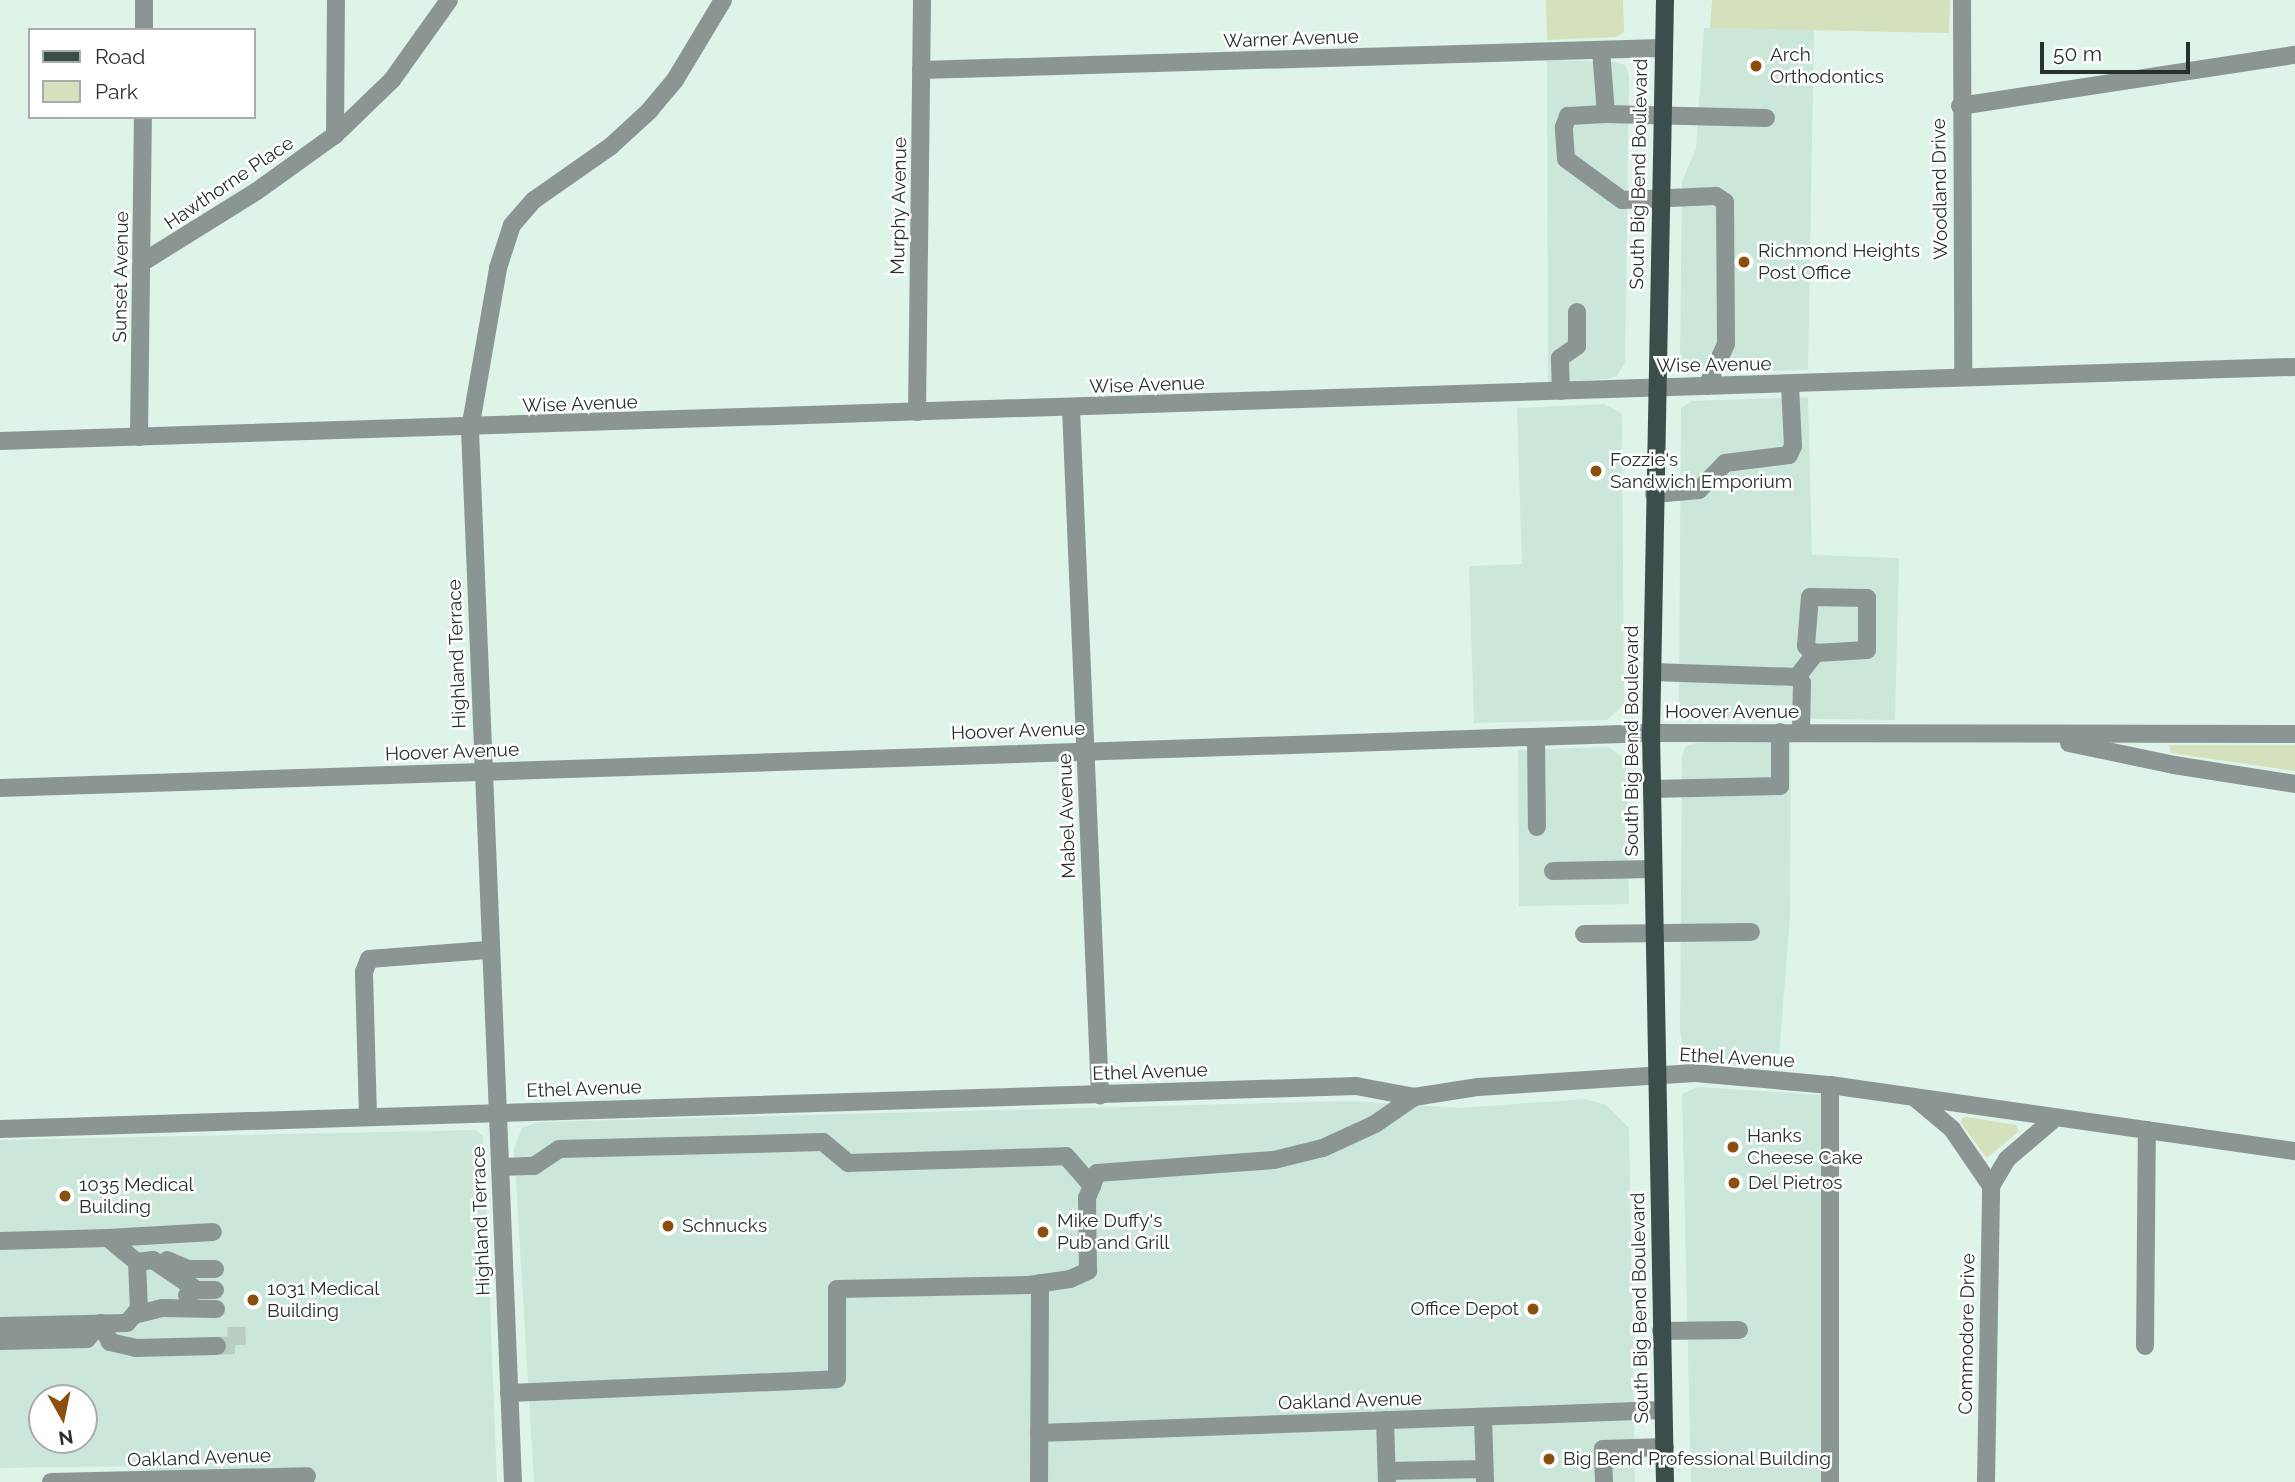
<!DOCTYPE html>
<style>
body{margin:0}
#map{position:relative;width:2295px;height:1482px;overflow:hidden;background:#def4e9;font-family:Raleway,sans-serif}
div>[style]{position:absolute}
.built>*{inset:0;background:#cae7d9}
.green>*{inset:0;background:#d5e1bc}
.minor-tunnel>*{height:18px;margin-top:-9px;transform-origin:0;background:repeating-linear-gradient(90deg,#bacdc3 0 18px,transparent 0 27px)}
.minor>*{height:18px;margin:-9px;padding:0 9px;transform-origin:9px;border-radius:9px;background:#8b9694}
.major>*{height:18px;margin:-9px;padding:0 9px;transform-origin:9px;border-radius:9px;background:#3c4e4b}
.dots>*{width:19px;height:19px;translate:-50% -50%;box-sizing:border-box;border:4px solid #fff;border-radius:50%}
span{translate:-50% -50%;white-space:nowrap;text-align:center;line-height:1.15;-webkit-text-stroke:5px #fff;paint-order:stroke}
.street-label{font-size:19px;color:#28302c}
.poi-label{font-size:19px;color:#28302c}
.left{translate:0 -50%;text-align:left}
.right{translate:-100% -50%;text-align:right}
.legend{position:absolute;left:28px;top:28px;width:228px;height:91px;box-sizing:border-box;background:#fff;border:2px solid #a9acab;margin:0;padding:9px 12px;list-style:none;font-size:21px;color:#28302c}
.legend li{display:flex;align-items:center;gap:14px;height:35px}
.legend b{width:35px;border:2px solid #a9acab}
.north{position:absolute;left:28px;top:1384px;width:70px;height:70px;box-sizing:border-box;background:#fff;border:2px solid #a9acab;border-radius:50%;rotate:171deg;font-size:19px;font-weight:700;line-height:28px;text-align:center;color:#28302c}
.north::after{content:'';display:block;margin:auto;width:24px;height:32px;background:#8c4f10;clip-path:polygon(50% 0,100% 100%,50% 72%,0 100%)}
.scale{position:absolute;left:2040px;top:42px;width:150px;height:32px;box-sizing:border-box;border:4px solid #28302c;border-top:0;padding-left:9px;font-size:21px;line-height:24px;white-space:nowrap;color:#28302c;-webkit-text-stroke:5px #fff;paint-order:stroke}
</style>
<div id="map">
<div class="built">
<i style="clip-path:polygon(1704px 28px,1814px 30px,1808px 370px,1692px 373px,1683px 369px,1680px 359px,1682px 181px,1696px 149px)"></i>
<i style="clip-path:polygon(1547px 60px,1615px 62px,1625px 65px,1629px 75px,1625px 362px,1617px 376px,1607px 379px,1548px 382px)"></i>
<i style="clip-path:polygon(1808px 397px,1812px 555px,1899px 558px,1895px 720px,1687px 717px,1680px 713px,1679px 704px,1681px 408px,1692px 401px)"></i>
<i style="clip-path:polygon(1604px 404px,1621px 413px,1622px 421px,1624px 705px,1607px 720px,1474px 723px,1469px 566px,1522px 564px,1517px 408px)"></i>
<i style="clip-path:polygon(1791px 742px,1790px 917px,1778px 1068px,1694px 1062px,1686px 1058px,1680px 1031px,1682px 755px,1686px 746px,1696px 743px)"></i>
<i style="clip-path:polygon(1608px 747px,1625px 759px,1627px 773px,1629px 904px,1519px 906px,1518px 750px)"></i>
<i style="clip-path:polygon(1698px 1087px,1837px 1096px,1834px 1482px,1691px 1482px,1682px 1094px)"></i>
<i style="clip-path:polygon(1585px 1099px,1606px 1105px,1629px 1128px,1635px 1482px,534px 1482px,514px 1148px,522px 1128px,539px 1122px,1351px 1101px,1460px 1108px)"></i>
<i style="clip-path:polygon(evenodd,475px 1130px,483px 1136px,484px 1150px,497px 1482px,147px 1482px,146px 1466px,0 1468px,0 1140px,475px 1130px,42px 1398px,84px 1398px,84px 1440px,42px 1440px,42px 1398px)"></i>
</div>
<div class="green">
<i style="clip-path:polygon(1546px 0,1623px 0,1624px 32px,1616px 37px,1547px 40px)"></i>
<i style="clip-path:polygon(1712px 0,1950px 0,1949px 33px,1710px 28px)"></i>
<i style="clip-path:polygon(2169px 745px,2295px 745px,2295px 771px,2171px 753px)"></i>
<i style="clip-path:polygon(1967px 1117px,2016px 1125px,2019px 1131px,1987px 1158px,1961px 1123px,1962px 1118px)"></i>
</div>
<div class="minor-tunnel">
<i style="left:217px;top:1346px;width:20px;rotate:-3deg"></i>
<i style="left:237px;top:1345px;width:26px;rotate:-92deg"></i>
</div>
<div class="minor">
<i style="left:1962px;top:0;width:377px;rotate:89.8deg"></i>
<i style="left:144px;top:30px;width:30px;rotate:-90deg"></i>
<i style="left:1601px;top:50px;width:64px;rotate:85.5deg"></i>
<i style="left:921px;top:70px;width:741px;rotate:-1.7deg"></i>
<i style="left:1960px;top:106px;width:339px;rotate:-8.7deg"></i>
<i style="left:335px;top:135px;width:135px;rotate:-89.6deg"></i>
<i style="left:143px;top:262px;width:134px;rotate:-31.9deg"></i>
<i style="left:257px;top:191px;width:96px;rotate:-35.7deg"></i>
<i style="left:335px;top:135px;width:79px;rotate:-44deg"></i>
<i style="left:392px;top:80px;width:98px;rotate:-54.5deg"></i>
<i style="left:1707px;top:386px;width:46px;rotate:-65.7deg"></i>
<i style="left:1726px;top:344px;width:142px;rotate:-90.4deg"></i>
<i style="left:1725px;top:202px;width:11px;rotate:-146deg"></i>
<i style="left:1716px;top:196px;width:94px;rotate:177.6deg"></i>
<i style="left:1622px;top:200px;width:69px;rotate:-143.8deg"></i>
<i style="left:1566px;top:159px;width:32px;rotate:-94deg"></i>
<i style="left:1564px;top:127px;width:12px;rotate:-70deg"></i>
<i style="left:1568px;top:116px;width:38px;rotate:-3deg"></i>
<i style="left:1606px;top:114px;width:160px;rotate:1.4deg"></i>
<i style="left:1561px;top:391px;width:33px;rotate:-92deg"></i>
<i style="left:1560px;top:358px;width:21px;rotate:-35deg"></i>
<i style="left:1577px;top:346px;width:34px;rotate:-90deg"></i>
<i style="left:1071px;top:409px;width:687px;rotate:87.58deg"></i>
<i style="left:917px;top:412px;width:412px;rotate:-89.3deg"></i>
<i style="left:139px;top:437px;width:320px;rotate:-89.3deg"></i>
<i style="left:0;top:441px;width:2296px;rotate:-1.85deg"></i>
<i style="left:1654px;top:494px;width:45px;rotate:-5.1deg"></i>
<i style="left:1699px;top:490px;width:37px;rotate:-46deg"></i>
<i style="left:1725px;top:463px;width:64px;rotate:-7.1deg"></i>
<i style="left:1789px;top:455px;width:10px;rotate:-66deg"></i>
<i style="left:1793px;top:446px;width:62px;rotate:-92.8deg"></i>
<i style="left:1653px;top:672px;width:144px;rotate:2deg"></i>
<i style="left:1797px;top:677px;width:31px;rotate:-52deg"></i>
<i style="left:1816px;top:653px;width:51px;rotate:-3.4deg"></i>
<i style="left:1867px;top:650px;width:52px;rotate:-90deg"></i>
<i style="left:1867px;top:598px;width:57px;rotate:-179deg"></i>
<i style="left:1810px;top:597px;width:49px;rotate:94.7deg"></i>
<i style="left:1806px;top:646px;width:12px;rotate:48deg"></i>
<i style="left:1797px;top:677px;width:8px;rotate:50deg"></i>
<i style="left:1802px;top:683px;width:49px;rotate:91.2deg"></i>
<i style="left:1536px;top:737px;width:90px;rotate:89.4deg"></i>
<i style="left:2069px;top:743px;width:107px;rotate:11.8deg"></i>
<i style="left:2174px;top:765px;width:122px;rotate:8.9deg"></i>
<i style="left:0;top:788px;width:1652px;rotate:-1.91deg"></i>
<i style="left:1651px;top:733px;width:644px;rotate:0.09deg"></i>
<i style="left:1652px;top:789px;width:128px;rotate:-1.3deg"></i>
<i style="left:1780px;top:786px;width:54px;rotate:-90deg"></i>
<i style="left:1553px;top:871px;width:100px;rotate:-1.1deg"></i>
<i style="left:1584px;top:934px;width:167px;rotate:-0.7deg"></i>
<i style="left:1914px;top:1097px;width:50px;rotate:40.1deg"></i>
<i style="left:1952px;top:1129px;width:69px;rotate:55.6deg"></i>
<i style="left:368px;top:1117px;width:145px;rotate:-91.6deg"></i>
<i style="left:364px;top:972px;width:14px;rotate:-69deg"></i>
<i style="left:369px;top:959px;width:119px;rotate:-4.3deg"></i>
<i style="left:0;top:1129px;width:1357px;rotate:-1.82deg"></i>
<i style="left:1356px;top:1086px;width:59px;rotate:10.7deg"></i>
<i style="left:1414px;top:1097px;width:65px;rotate:-8.9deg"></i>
<i style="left:1478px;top:1087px;width:217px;rotate:-3.7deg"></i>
<i style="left:1695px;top:1073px;width:136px;rotate:5.1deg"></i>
<i style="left:1830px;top:1085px;width:470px;rotate:8.1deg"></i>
<i style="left:500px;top:1167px;width:34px;rotate:-2deg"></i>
<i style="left:534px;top:1166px;width:30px;rotate:-34deg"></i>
<i style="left:559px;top:1149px;width:264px;rotate:-1.5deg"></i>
<i style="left:823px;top:1142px;width:33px;rotate:40deg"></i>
<i style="left:848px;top:1163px;width:218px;rotate:-1.8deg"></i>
<i style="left:1066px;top:1156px;width:40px;rotate:49deg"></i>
<i style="left:108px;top:1238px;width:105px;rotate:-3.3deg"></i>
<i style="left:0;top:1241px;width:108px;rotate:-1.6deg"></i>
<i style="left:108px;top:1238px;width:38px;rotate:40deg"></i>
<i style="left:137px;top:1262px;width:47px;rotate:87.6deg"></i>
<i style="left:139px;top:1309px;width:18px;rotate:131deg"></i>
<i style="left:127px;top:1323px;width:127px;rotate:178.6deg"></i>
<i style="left:167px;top:1260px;width:23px;rotate:23deg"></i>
<i style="left:188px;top:1269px;width:27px"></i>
<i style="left:137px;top:1262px;width:16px;rotate:-7deg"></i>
<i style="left:153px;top:1260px;width:53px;rotate:34.3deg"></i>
<i style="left:187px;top:1295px;width:11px;rotate:-27deg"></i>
<i style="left:197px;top:1290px;width:18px"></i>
<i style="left:134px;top:1315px;width:29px;rotate:-14deg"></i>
<i style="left:162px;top:1308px;width:54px;rotate:1.1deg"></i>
<i style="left:1661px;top:1331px;width:78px;rotate:-0.7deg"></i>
<i style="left:0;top:1341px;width:87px;rotate:-1.3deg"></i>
<i style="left:87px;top:1339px;width:21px;rotate:-49deg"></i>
<i style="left:101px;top:1323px;width:21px;rotate:65deg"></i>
<i style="left:110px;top:1342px;width:26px;rotate:13deg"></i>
<i style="left:135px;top:1348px;width:82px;rotate:-1.4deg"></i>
<i style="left:2145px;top:1346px;width:216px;rotate:-89.5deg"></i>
<i style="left:509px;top:1393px;width:328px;rotate:-2.4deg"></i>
<i style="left:837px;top:1379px;width:90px;rotate:-90deg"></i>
<i style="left:837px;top:1289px;width:192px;rotate:-1.2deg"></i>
<i style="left:1029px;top:1285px;width:41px;rotate:-8.3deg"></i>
<i style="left:1070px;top:1279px;width:20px;rotate:-24deg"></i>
<i style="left:1088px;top:1271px;width:73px;rotate:-90.8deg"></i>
<i style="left:1087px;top:1198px;width:27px;rotate:-68deg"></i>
<i style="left:1097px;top:1173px;width:177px;rotate:-4.2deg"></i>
<i style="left:1274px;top:1160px;width:50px;rotate:-13.8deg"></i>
<i style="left:1323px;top:1148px;width:57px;rotate:-24.8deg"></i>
<i style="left:1375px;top:1124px;width:47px;rotate:-34.7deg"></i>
<i style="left:1483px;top:1417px;width:65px;rotate:88.2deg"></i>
<i style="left:1385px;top:1420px;width:62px;rotate:88.2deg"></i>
<i style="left:1039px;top:1433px;width:624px;rotate:-2.11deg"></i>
<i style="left:1387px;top:1471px;width:97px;rotate:-1.2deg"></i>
<i style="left:51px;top:1482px;width:256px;rotate:-1.3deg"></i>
<i style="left:513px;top:1482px;width:1054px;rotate:-92.34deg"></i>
<i style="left:470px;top:429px;width:163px;rotate:-80.1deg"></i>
<i style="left:498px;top:268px;width:45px;rotate:-72deg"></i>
<i style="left:512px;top:225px;width:33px;rotate:-49deg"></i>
<i style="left:534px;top:200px;width:94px;rotate:-35deg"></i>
<i style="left:611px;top:146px;width:52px;rotate:-42.6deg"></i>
<i style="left:649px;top:111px;width:40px;rotate:-50deg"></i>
<i style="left:675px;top:80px;width:93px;rotate:-59deg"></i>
<i style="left:1039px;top:1482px;width:199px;rotate:-89.7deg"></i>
<i style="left:1604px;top:1482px;width:33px;rotate:-92deg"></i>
<i style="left:1603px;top:1449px;width:62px;rotate:-1.8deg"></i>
<i style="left:1830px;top:1482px;width:397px;rotate:-90deg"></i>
<i style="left:1986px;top:1482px;width:296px;rotate:-89deg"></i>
<i style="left:1991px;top:1186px;width:31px;rotate:-59deg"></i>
<i style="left:2007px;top:1159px;width:63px;rotate:-40.5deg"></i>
</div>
<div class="major">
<i style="left:1665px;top:0;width:733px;rotate:91.09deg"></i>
<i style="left:1651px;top:733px;width:749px;rotate:88.93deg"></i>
</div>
<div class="dots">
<i style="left:1756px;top:66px;background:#8c4f10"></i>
<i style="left:1744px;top:262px;background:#8c4f10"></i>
<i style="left:1596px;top:471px;background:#8c4f10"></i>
<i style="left:1733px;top:1147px;background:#8c4f10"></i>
<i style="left:1734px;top:1183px;background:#8c4f10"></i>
<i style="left:65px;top:1196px;background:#8c4f10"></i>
<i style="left:668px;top:1226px;background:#8c4f10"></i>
<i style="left:1043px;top:1232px;background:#8c4f10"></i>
<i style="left:253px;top:1300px;background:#8c4f10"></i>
<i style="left:1533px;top:1309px;background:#8c4f10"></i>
<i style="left:1549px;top:1459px;background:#8c4f10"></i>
</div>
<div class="street-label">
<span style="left:1291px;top:39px;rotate:-2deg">Warner Avenue</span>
<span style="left:1639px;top:174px;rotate:-89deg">South Big Bend Boulevard</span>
<span style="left:229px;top:183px;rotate:-34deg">Hawthorne Place</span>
<span style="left:1940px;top:189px;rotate:-91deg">Woodland Drive</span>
<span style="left:899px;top:206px;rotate:-89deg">Murphy Avenue</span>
<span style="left:121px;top:277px;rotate:-89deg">Sunset Avenue</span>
<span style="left:1714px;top:365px;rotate:-1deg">Wise Avenue</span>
<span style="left:1147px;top:385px;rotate:-2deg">Wise Avenue</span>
<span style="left:580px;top:404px;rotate:-2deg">Wise Avenue</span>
<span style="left:457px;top:654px;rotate:-92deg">Highland Terrace</span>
<span style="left:1732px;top:712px">Hoover Avenue</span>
<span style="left:1018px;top:731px;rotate:-2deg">Hoover Avenue</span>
<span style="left:1632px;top:741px;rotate:-90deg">South Big Bend Boulevard</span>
<span style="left:452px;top:752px;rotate:-2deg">Hoover Avenue</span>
<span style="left:1067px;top:816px;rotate:-92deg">Mabel Avenue</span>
<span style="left:1737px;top:1058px;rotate:3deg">Ethel Avenue</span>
<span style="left:1150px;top:1072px;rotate:-2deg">Ethel Avenue</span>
<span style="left:584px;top:1089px;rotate:-2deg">Ethel Avenue</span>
<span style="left:481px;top:1221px;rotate:-92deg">Highland Terrace</span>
<span style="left:1640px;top:1308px;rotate:-91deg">South Big Bend Boulevard</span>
<span style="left:1967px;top:1334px;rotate:-89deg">Commodore Drive</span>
<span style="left:1350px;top:1401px;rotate:-2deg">Oakland Avenue</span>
<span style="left:199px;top:1458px;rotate:-2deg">Oakland Avenue</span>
</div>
<div class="poi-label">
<span class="left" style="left:1770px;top:66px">Arch<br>Orthodontics</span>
<span class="left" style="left:1758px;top:262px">Richmond Heights<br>Post Office</span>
<span class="left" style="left:1610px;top:471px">Fozzie's<br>Sandwich Emporium</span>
<span class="left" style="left:1747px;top:1147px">Hanks<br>Cheese Cake</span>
<span class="left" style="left:1748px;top:1183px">Del Pietros</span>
<span class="left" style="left:79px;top:1196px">1035 Medical<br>Building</span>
<span class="left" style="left:1057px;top:1232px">Mike Duffy's<br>Pub and Grill</span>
<span class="left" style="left:682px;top:1226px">Schnucks</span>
<span class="left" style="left:267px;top:1300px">1031 Medical<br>Building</span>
<span class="right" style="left:1519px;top:1309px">Office Depot</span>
<span class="left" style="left:1563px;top:1459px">Big Bend Professional Building</span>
</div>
<ul class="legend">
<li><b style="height:9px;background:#3c4e4b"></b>Road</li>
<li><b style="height:19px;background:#d5e1bc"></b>Park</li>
</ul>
<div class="north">N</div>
<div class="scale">50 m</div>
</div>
